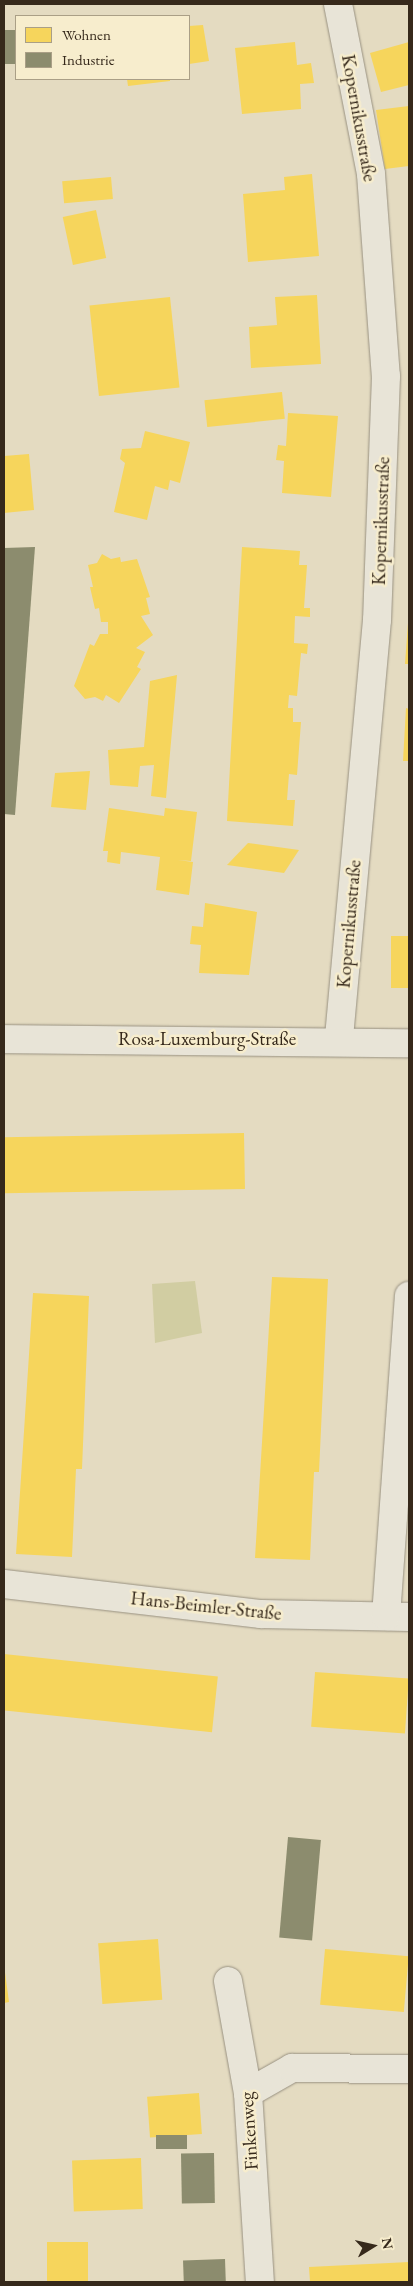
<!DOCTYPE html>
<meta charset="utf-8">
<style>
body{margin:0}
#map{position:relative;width:413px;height:2286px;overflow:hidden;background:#e4dbc1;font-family:"EB Garamond",serif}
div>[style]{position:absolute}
.green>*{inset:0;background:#d1cda2}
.homes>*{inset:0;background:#f6d55c;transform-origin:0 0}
.industry>*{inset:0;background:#8c8c6e;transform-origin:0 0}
.roads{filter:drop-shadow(0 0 1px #989181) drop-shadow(0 0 1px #989181)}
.street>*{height:28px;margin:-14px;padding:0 14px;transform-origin:14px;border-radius:14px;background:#e8e4d7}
span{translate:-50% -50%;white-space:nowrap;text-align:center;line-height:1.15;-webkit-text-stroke:5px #f7edcd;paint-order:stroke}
.street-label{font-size:19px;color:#36291b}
.frame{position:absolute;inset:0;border:5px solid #36291b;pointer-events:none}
.legend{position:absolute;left:15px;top:15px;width:175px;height:65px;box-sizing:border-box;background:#f7edcd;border:1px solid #aa9f86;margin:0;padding:6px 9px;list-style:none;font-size:15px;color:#36291b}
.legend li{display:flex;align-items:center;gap:10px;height:25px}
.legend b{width:25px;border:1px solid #aa9f86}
.north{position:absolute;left:348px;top:2221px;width:50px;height:50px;-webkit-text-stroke:4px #f7edcd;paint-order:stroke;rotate:80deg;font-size:14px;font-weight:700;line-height:20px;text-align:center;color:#36291b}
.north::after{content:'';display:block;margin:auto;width:18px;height:22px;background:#36291b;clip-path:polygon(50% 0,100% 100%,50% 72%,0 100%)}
</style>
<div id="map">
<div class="green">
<i style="clip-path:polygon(195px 1281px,202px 1333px,155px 1343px,152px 1284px)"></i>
</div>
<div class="homes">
<i style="clip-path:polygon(203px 25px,209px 61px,189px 64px,189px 26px)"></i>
<i style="clip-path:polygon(295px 42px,297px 65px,311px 63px,314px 83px,300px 84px,301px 109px,242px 114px,235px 48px)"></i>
<i style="clip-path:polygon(409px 42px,409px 85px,381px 92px,370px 53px)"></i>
<i style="clip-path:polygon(127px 79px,170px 79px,170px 81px,128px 86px)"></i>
<i style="clip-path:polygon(409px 106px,409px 166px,385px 169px,376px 110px)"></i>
<i style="clip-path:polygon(312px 174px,319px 256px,248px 262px,243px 194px,285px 190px,284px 177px)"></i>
<i style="left:111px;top:177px;width:22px;height:49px;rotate:85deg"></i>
<i style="left:96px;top:210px;width:49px;height:34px;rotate:78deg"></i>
<i style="clip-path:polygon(317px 295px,321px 364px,251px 368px,249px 327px,277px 325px,275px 297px)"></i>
<i style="left:170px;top:297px;width:91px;height:81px;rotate:84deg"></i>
<i style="left:282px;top:392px;width:27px;height:78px;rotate:84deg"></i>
<i style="clip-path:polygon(288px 413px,338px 416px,331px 497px,282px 493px,284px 461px,276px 460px,278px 445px,286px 446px)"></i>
<i style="clip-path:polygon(145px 431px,190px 442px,180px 483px,170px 480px,168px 490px,155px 486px,147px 520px,114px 512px,125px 463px,120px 459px,122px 449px,141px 448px)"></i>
<i style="clip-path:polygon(29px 454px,34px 510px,4px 513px,4px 456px)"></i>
<i style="clip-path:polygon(242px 547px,300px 551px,299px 565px,307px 565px,304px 608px,310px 608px,310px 617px,295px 616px,294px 643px,308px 644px,307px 654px,301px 653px,297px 696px,289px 695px,288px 708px,293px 708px,293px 722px,301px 722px,297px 775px,289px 774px,287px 800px,295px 800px,293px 826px,227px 821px)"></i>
<i style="clip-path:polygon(102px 554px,111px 559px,120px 557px,121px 562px,137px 559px,150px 597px,146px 598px,150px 614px,141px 616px,153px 635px,136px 648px,145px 652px,137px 667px,141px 669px,119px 703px,106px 695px,103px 701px,95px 697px,85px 699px,74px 686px,90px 644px,94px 646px,100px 634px,108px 634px,108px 622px,101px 622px,99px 608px,95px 609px,90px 587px,93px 587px,88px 565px,97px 563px)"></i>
<i style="clip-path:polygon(408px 623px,409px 623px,409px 664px,405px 664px)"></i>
<i style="clip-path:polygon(177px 675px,166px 798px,151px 796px,154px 765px,140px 766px,138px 787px,110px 785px,108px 750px,144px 747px,150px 681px)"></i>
<i style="clip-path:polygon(406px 708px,409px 709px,409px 761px,403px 761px)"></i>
<i style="clip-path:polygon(90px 771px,86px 810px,51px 807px,55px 773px)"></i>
<i style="clip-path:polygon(109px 808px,164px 816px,165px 808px,197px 812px,191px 861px,178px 860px,193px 862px,189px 895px,156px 890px,160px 857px,121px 852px,120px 864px,107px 862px,108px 851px,103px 851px)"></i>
<i style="clip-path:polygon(248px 843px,299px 850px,284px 873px,227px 865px)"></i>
<i style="clip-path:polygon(205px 903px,257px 912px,249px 975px,199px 973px,201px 945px,190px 944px,192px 926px,203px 927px)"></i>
<i style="left:391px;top:936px;width:18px;height:52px"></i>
<i style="left:244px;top:1133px;width:56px;height:240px;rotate:89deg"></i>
<i style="clip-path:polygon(272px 1277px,328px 1279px,319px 1472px,314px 1472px,310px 1560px,255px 1558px)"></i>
<i style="clip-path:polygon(33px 1293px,89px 1296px,82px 1469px,76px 1469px,72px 1557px,16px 1554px)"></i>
<i style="left:4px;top:1654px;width:215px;height:56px;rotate:6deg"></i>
<i style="left:315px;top:1672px;width:94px;height:55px;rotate:4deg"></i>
<i style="left:158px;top:1939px;width:61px;height:60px;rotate:86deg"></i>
<i style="left:325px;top:1949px;width:84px;height:56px;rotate:5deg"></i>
<i style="clip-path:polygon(4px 1965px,9px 2002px,4px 2003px)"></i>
<i style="left:199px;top:2093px;width:41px;height:52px;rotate:86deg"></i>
<i style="left:141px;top:2158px;width:51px;height:69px;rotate:88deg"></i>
<i style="left:88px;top:2242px;width:40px;height:41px;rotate:90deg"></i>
<i style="clip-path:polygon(409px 2262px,409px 2282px,310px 2282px,309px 2267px)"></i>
</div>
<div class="industry">
<i style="left:16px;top:30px;width:34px;height:12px;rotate:90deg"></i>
<i style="clip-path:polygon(35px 547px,15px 815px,4px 814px,4px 548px)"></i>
<i style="left:288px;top:1837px;width:33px;height:101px;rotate:5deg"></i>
<i style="left:187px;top:2135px;width:14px;height:31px;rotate:90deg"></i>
<i style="left:214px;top:2153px;width:50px;height:33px;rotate:89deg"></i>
<i style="left:225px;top:2259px;width:23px;height:42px;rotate:88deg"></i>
</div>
<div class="roads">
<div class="street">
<i style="left:338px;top:4px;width:173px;rotate:79deg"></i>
<i style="left:371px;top:174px;width:203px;rotate:85.8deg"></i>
<i style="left:386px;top:376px;width:244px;rotate:92.1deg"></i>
<i style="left:377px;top:620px;width:422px;rotate:95.2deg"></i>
<i style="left:4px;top:1039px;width:405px;rotate:0.6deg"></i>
<i style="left:4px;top:1584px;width:259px;rotate:6.7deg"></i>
<i style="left:261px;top:1614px;width:148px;rotate:1.2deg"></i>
<i style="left:386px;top:1616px;width:321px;rotate:-85.9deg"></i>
<i style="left:228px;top:1981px;width:114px;rotate:79.9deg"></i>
<i style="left:248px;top:2093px;width:189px;rotate:86.4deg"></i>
<i style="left:248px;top:2093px;width:51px;rotate:-29.6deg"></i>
<i style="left:292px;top:2068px;width:117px;rotate:0.5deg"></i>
</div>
</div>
<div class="street-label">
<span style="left:359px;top:118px;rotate:80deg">Kopernikusstraße</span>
<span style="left:381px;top:521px;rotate:-88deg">Kopernikusstraße</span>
<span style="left:349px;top:924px;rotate:-85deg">Kopernikusstraße</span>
<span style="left:207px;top:1039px">Rosa-Luxemburg-Straße</span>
<span style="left:206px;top:1606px;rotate:6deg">Hans-Beimler-Straße</span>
<span style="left:249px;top:2131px;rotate:-94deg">Finkenweg</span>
</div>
<div class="frame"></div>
<ul class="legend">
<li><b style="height:14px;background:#f6d55c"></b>Wohnen</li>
<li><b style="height:14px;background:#8c8c6e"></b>Industrie</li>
</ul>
<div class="north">N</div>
</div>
